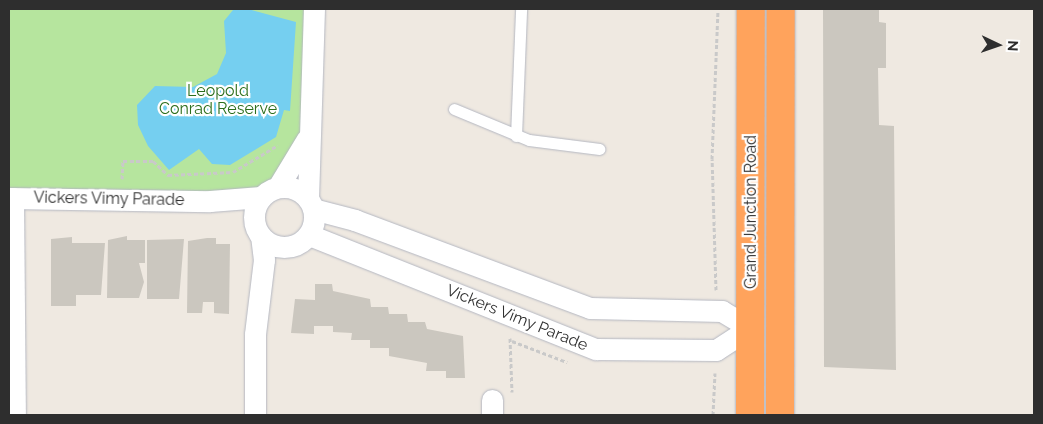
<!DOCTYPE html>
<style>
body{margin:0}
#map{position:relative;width:1043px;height:424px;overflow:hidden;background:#efe9e1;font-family:Raleway,sans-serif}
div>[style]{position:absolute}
.green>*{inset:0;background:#b6e59e}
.water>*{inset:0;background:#75cff0}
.building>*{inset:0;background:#cbc7bf}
.path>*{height:3px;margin-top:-1.5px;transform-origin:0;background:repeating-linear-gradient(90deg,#c9c9c9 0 4px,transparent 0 6.5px)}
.roads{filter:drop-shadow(0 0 1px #b4b7c1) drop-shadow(0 0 1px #b4b7c1)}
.lane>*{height:11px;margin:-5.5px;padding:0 5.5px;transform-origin:5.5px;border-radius:5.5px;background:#fff}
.street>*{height:21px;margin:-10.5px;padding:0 10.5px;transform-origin:10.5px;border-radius:10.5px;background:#fff}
.street>.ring{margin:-10.5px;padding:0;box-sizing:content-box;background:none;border:21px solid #fff;border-radius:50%}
.highway>*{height:28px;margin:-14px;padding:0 14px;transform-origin:14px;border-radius:14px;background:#ffa35c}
span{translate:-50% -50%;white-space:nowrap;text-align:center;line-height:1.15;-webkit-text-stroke:4.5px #fff;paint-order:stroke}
.park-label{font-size:16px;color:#2c6e1b}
.street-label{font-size:16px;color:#2e2e2e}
.frame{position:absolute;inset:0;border:10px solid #2e2e2e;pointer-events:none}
.north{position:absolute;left:973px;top:20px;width:50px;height:50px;-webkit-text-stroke:4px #fff;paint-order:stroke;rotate:93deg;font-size:14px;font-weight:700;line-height:20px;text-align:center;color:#2e2e2e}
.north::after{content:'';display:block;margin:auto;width:18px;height:22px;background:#2e2e2e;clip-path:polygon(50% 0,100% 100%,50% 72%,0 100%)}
</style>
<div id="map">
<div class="green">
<i style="clip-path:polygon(9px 9px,310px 9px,309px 122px,269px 188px,259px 191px,9px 191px)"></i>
</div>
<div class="water">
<i style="clip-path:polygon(248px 9px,296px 22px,290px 111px,284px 110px,276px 137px,230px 165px,212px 164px,199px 149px,169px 170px,148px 146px,138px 125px,137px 105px,155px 86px,193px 87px,217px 74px,226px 53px,224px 21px,233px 10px)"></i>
</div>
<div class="building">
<i style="clip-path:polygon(823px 9px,879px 9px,879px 22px,886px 23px,886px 68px,878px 68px,879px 125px,894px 126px,896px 370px,824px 367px)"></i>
<i style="clip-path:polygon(127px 236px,127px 240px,145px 240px,145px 263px,139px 263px,144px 282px,139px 298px,107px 298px,108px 240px)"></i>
<i style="clip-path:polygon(72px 237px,72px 243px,105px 243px,101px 295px,76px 295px,76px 306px,51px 306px,51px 239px)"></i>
<i style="clip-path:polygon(207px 238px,216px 238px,216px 244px,230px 244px,229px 314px,214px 313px,214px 302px,203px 302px,202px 313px,187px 313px,188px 241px)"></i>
<i style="clip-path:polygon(184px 239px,179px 299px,147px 299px,147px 240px)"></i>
<i style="clip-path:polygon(315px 284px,332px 284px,333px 291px,370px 299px,371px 307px,388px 307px,389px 314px,407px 314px,408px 322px,425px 322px,427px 329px,463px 336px,465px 378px,446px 378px,446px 371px,426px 371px,427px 363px,389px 356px,389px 348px,370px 348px,370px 340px,351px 340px,352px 333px,333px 332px,333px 326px,314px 326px,314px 334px,291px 333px,295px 299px,315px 300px)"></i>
</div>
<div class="path">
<i style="left:122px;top:179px;width:18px;rotate:-87deg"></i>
<i style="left:123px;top:161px;width:30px"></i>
<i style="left:153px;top:161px;width:21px;rotate:43deg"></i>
<i style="left:168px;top:175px;width:65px;rotate:-2.6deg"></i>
<i style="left:233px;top:172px;width:52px;rotate:-31deg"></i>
<i style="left:716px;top:290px;width:131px;rotate:-91.7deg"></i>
<i style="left:712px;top:159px;width:150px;rotate:-87.7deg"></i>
<i style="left:510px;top:338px;width:54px;rotate:87.9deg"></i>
<i style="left:512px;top:341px;width:59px;rotate:20.9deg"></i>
<i style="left:713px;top:415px;width:42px;rotate:-87.3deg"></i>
</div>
<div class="roads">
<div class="lane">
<i style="left:454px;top:109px;width:81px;rotate:22.5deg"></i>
<i style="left:529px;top:140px;width:71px;rotate:7.3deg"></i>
<i style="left:516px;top:136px;width:127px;rotate:-87.7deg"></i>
</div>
<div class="street">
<i class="ring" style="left:254px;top:187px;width:39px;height:39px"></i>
<i style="left:278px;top:187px;width:56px;rotate:-58.9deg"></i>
<i style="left:9px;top:198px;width:201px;rotate:0.9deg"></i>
<i style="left:210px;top:201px;width:51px;rotate:-4.5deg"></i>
<i style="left:13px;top:198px;width:217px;rotate:89.5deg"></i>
<i style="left:308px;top:199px;width:190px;rotate:-88.2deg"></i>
<i style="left:309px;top:235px;width:309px;rotate:21.7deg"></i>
<i style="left:596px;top:349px;width:120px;rotate:0.5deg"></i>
<i style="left:716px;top:350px;width:40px;rotate:-32.9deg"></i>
<i style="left:750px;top:328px;width:33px;rotate:-149deg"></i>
<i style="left:722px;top:311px;width:132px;rotate:-178.7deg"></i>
<i style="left:590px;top:308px;width:251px;rotate:-159.5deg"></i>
<i style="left:355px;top:220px;width:43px;rotate:-165.3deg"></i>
<i style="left:492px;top:400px;width:15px;rotate:90deg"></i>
<i style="left:255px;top:415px;width:81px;rotate:-90deg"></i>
<i style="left:255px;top:334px;width:75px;rotate:-83.1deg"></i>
<i style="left:264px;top:260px;width:23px;rotate:-97deg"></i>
</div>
<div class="highway">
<i style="left:750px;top:415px;width:406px;rotate:-89.9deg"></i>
<i style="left:780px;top:415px;width:406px;rotate:-89.9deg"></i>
</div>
</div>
<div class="park-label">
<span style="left:218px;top:100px">Leopold<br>Conrad Reserve</span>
</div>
<div class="street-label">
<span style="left:109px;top:199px;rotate:1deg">Vickers Vimy Parade</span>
<span style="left:751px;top:212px;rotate:-90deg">Grand Junction Road</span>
<span style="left:517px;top:318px;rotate:22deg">Vickers Vimy Parade</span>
</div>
<div class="frame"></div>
<div class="north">N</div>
</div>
